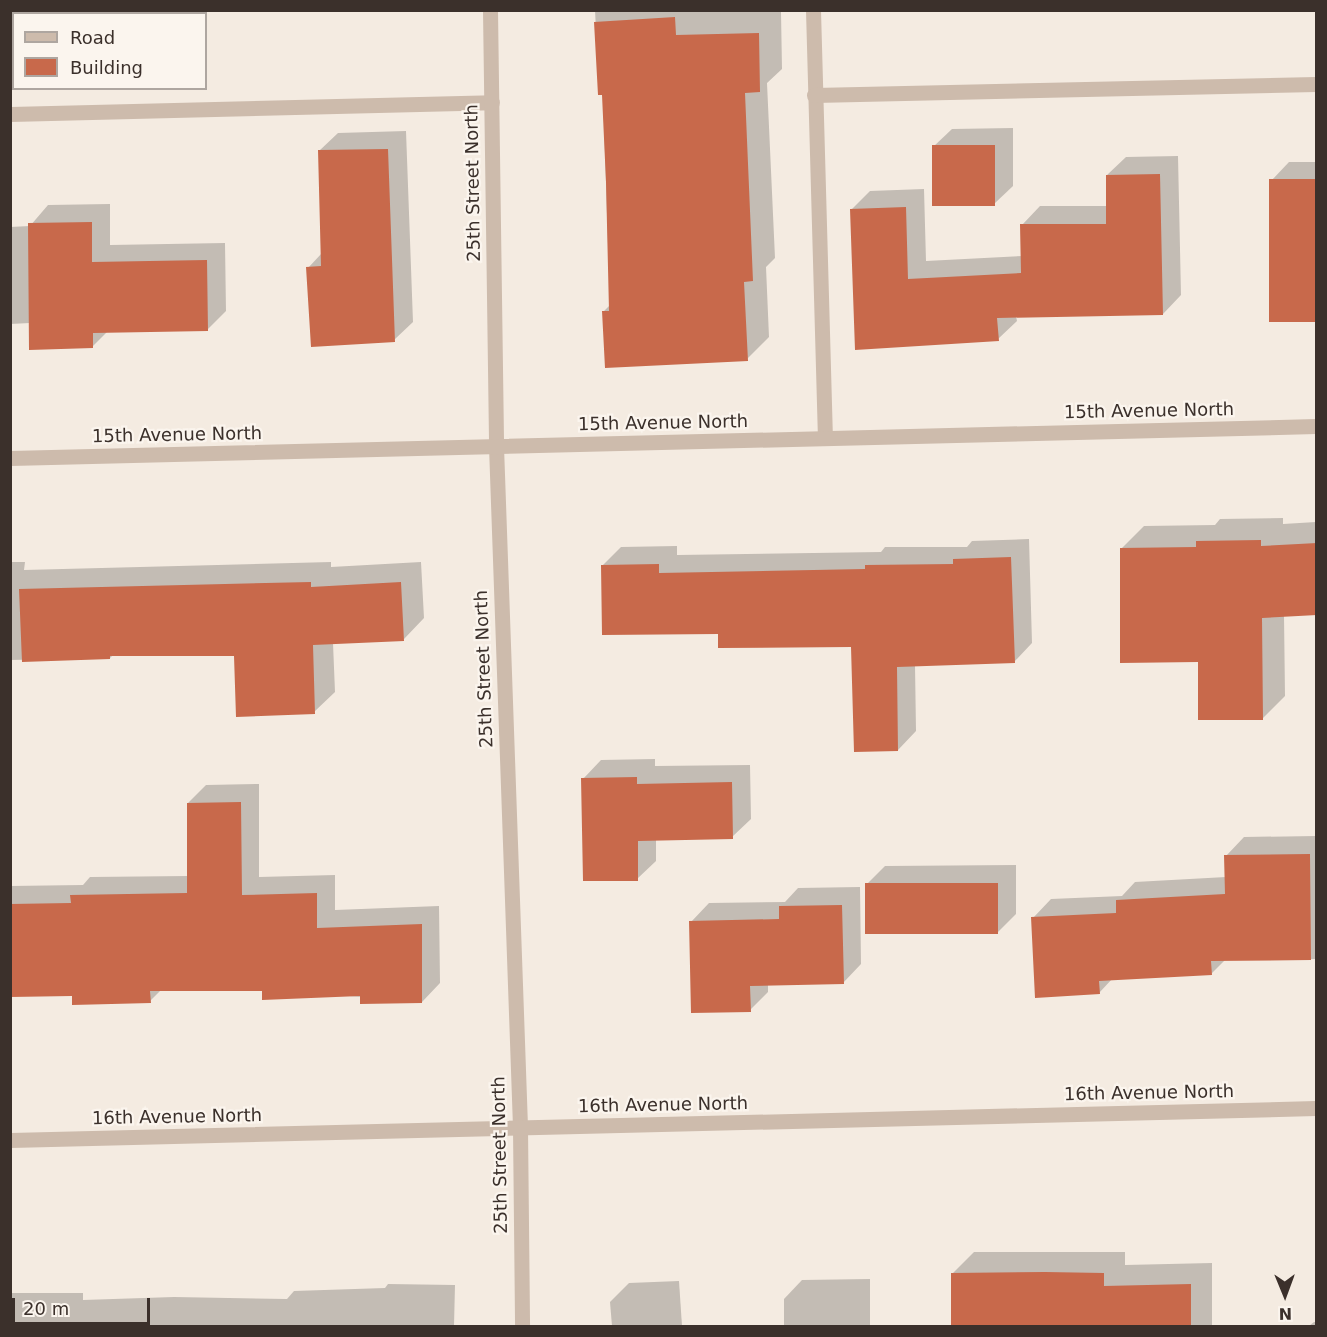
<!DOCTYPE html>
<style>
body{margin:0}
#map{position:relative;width:1327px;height:1337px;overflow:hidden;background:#f4ebe1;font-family:"DejaVu Sans",sans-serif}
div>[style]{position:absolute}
.shadow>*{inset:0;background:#0003;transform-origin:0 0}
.building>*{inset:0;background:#c8694b;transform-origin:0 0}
.lane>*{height:15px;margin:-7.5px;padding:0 7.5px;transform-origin:7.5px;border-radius:7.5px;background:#cdbbac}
.street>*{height:15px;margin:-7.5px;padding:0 7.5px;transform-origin:7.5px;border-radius:7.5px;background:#cdbbac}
span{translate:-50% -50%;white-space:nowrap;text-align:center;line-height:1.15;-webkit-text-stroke:4.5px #fbf5ee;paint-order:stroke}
.street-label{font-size:18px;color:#3b302b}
.frame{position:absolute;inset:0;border:12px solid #3b302b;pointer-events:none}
.legend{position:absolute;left:12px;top:12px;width:195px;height:78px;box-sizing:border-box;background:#fbf5ee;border:2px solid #aea6a0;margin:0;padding:8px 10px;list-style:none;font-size:18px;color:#3b302b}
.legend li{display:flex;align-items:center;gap:12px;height:30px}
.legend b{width:30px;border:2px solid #aea6a0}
.north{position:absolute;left:1255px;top:1265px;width:60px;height:60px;-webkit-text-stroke:4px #fbf5ee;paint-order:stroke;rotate:179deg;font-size:16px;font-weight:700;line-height:24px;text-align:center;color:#3b302b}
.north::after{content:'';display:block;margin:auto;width:21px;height:27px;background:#3b302b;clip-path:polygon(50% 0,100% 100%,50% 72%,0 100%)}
.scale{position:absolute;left:12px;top:1298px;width:138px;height:27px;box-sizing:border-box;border:3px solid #3b302b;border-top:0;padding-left:8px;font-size:18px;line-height:21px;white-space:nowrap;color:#3b302b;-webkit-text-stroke:4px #fbf5ee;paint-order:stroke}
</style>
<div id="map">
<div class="shadow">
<i style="left:21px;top:10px;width:80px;height:4px"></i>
<i style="clip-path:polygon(595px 10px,781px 12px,782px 69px,767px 83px,775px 258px,766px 267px,769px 337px,747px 359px,603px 312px,610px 305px,603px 93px,599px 94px)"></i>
<i style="clip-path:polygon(1013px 128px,1013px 186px,994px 204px,933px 147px,952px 129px)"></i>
<i style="clip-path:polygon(406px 131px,413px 322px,394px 340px,308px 268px,322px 253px,319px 151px,338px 133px)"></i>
<i style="clip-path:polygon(1178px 156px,1181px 295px,1163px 314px,1016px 316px,1017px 321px,998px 339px,856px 348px,852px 209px,870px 191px,924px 189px,926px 261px,1023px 256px,1022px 225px,1040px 206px,1108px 206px,1107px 175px,1126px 157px)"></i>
<i style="clip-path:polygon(1289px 162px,1316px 162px,1316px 320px,1271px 181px)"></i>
<i style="clip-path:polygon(110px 204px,110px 245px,225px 243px,226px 311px,207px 330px,108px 331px,92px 347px,30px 323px,10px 324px,10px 227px,30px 226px,48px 205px)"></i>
<i style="clip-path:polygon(1283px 518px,1283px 524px,1316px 522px,1316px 613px,1284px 615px,1285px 696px,1263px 718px,1199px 660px,1121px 549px,1144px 526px,1215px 525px,1220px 519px)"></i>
<i style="clip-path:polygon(1029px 539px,1032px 643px,1014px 662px,915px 665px,916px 731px,898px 750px,853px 645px,719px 633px,603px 565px,621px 547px,677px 546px,677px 555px,881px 552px,885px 547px,967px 547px,972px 541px)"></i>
<i style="clip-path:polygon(10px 562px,25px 562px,24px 570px,331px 562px,331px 567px,421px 562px,424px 618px,404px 639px,333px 643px,335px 692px,314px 712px,235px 655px,113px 655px,110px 658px,10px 660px)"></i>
<i style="clip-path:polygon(655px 759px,655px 766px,750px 765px,751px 819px,732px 837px,656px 839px,656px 861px,637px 879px,583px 779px,601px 760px)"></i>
<i style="clip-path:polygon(259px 784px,259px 877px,335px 875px,335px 910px,439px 906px,440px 983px,422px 1002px,264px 989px,162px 989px,150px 1001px,74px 994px,10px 995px,10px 886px,83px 885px,90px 877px,188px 876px,188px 803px,206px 785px)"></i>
<i style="clip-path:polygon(1316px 836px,1316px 959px,1225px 960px,1211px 974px,1113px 978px,1099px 993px,1033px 918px,1051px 899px,1122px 896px,1135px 882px,1226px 877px,1226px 856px,1244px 837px)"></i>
<i style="clip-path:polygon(1016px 865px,1016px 914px,998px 932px,867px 884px,885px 866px)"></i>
<i style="clip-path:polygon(860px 887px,861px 964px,843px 983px,768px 984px,768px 992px,750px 1010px,691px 922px,709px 903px,785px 902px,798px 888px)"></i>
<i style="clip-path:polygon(974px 1252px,1125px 1252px,1125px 1265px,1212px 1263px,1212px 1326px,953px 1326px,952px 1274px)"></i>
<i style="clip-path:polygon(870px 1279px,870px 1326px,784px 1326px,784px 1299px,802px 1280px)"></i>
<i style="clip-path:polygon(679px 1281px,682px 1326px,612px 1326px,610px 1302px,629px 1283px)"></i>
<i style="clip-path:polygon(388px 1284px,455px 1285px,454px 1326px,10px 1326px,10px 1293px,83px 1293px,83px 1300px,174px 1297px,287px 1299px,294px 1291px,385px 1288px)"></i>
<i style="clip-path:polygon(1314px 1322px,1316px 1322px,1316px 1326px,1309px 1326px)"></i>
</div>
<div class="building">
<i style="clip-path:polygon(675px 17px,676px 35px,759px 33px,760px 92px,745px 93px,753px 281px,744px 282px,748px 361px,605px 368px,602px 311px,609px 311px,606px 182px,602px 95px,598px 95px,594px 22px)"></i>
<i style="left:995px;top:145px;width:61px;height:63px;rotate:90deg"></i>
<i style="clip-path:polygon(388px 149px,395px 342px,311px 347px,306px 267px,321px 266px,318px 150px)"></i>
<i style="clip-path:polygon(1160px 174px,1163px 315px,997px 318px,999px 341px,855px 350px,850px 209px,906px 207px,908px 279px,1021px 273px,1020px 224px,1106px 224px,1106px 175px)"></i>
<i style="left:1317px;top:179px;width:143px;height:48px;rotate:90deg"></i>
<i style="clip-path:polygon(92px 222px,92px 262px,207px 260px,208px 331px,93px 333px,93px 348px,29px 350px,28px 223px)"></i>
<i style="clip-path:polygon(1261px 540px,1261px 546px,1317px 543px,1317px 615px,1262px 618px,1263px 720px,1198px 720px,1198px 662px,1120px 663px,1120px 548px,1196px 547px,1196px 541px)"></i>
<i style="clip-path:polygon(1011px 557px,1015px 663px,897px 667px,898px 751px,854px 752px,851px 647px,718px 648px,718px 634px,602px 635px,601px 565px,659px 564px,659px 573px,865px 569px,865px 565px,953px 564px,953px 559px)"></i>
<i style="clip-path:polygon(311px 582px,311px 587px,401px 582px,404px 641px,313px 645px,315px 714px,236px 717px,234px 656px,110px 656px,110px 659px,22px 662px,19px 589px)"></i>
<i style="clip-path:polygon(637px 777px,637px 784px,732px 782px,733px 839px,638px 841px,638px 881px,583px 881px,581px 778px)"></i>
<i style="clip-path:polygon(241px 802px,242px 895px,317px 893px,317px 928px,422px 924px,422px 1003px,360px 1004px,360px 996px,262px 1000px,262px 991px,150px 991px,151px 1003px,72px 1005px,72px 996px,10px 997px,10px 904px,71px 903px,70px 895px,187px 893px,187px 803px)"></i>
<i style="clip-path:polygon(1310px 854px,1311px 960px,1211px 961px,1212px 975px,1099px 981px,1100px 994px,1035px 998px,1031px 917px,1116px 913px,1116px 900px,1225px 894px,1224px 855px)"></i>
<i style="left:998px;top:883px;width:51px;height:133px;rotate:90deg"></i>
<i style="clip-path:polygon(842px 905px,844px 984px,750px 986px,751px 1012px,691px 1013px,689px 921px,779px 919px,779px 906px)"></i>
<i style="clip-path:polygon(1045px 1272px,1104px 1273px,1104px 1286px,1191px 1284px,1191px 1326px,951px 1326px,951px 1273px)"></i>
</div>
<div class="lane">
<i style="left:813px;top:10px;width:428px;rotate:88.4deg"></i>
<i style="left:814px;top:95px;width:502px;rotate:-1.26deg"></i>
<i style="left:10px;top:114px;width:482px;rotate:-1.4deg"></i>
</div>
<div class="street">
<i style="left:490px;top:10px;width:436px;rotate:89.2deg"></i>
<i style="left:496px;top:446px;width:682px;rotate:87.98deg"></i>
<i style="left:520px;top:1128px;width:198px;rotate:89.4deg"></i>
<i style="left:10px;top:458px;width:1306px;rotate:-1.4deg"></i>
<i style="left:10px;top:1140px;width:1306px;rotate:-1.4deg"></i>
</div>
<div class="street-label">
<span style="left:473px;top:183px;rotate:-91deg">25th Street North</span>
<span style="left:1149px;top:411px;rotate:-1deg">15th Avenue North</span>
<span style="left:663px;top:423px;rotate:-1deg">15th Avenue North</span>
<span style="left:177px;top:435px;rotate:-1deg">15th Avenue North</span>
<span style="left:484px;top:669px;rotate:-92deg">25th Street North</span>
<span style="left:1149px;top:1093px;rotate:-1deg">16th Avenue North</span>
<span style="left:663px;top:1105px;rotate:-1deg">16th Avenue North</span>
<span style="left:177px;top:1117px;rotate:-1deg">16th Avenue North</span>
<span style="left:500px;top:1155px;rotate:-91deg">25th Street North</span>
</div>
<div class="frame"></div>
<ul class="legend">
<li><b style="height:8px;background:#cdbbac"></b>Road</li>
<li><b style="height:16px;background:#c8694b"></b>Building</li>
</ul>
<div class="north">N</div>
<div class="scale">20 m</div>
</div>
